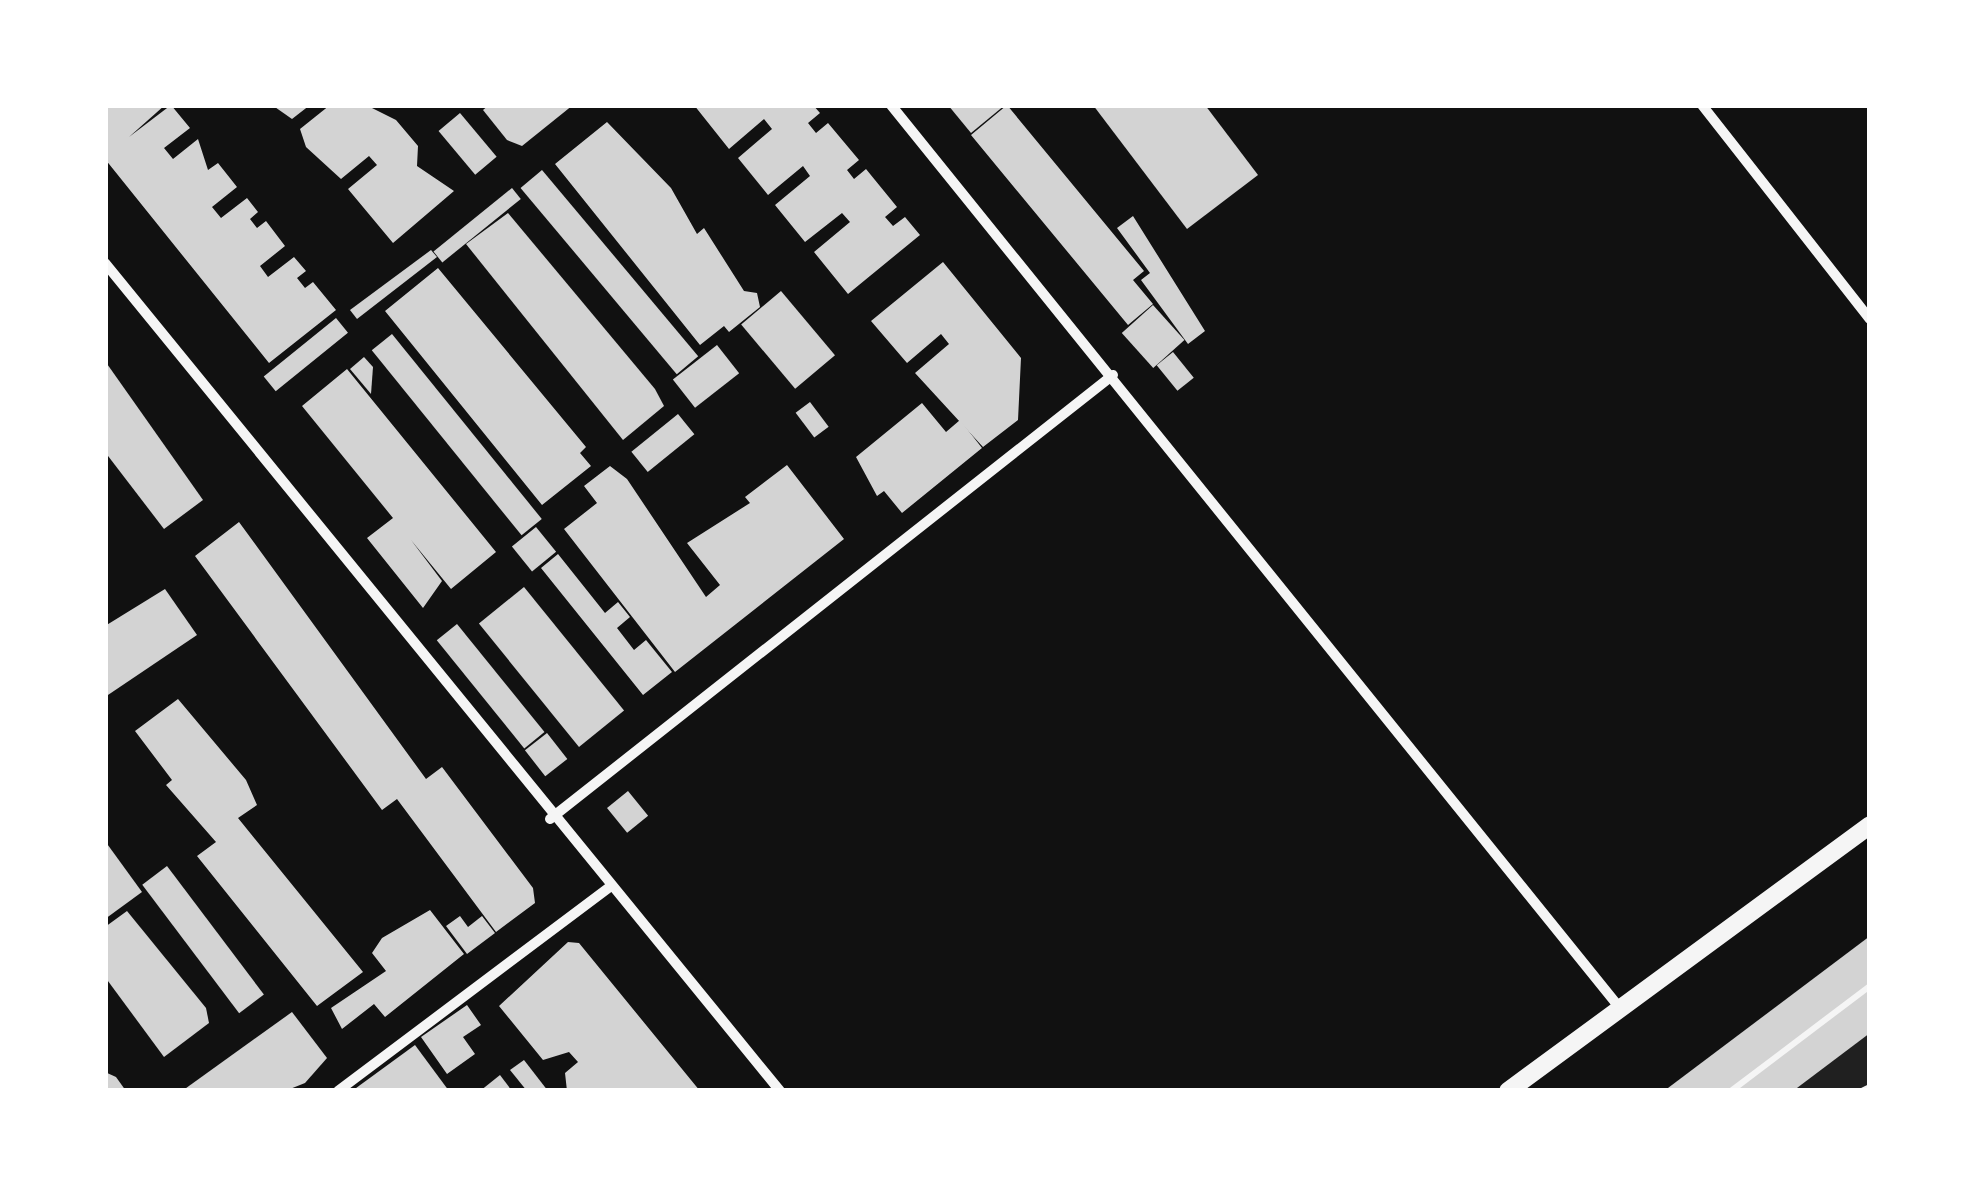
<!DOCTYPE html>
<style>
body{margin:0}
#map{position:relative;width:1975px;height:1196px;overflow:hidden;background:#111;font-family:"Titillium Web",sans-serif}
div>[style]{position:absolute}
.green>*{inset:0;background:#202020}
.building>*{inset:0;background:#d3d3d3;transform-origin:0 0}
.path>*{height:6px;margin:-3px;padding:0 3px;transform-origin:3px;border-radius:3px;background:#f5f5f5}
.minor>*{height:10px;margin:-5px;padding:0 5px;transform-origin:5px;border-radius:5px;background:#f5f5f5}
.tertiary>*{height:18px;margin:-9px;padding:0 9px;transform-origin:9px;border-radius:9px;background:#f5f5f5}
span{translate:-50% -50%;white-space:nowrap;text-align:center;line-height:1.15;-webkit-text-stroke:9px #fff;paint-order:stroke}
.frame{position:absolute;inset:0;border:108px solid #fff;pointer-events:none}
</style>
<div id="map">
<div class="green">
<i style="clip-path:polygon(1870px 1033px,1870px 1091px,1793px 1091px)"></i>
</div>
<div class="building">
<i style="clip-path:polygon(105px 105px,165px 105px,129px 137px,171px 105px,190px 128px,164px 148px,173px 159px,198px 139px,208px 170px,218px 163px,237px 187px,212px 207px,221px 218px,247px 198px,258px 212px,250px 219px,257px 228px,266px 221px,285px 246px,260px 266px,268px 277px,294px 257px,306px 271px,297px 278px,305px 288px,313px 282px,336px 310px,269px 363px,105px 159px)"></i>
<i style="clip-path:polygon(272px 105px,310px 105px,292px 119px)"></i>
<i style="clip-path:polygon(330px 105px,366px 105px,396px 120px,418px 146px,417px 166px,454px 191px,393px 243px,348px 189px,377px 165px,369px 156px,341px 179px,306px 147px,300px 129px)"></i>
<i style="clip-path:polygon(489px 105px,573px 105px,522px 146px,507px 140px,483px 110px)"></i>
<i style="clip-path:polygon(694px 105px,813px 105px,820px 113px,808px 123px,816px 133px,828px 123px,859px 160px,847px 170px,854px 179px,866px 169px,897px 207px,885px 217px,893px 226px,905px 217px,920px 235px,848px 294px,814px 252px,850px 222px,842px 213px,805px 242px,775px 205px,810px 176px,803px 166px,768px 195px,738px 158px,772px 129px,764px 119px,729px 149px)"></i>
<i style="clip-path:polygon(948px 105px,1005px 105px,971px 133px)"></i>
<i style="clip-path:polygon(1007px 105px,1144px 271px,1133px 280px,1153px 304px,1128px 325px,971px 135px)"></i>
<i style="clip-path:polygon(1093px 105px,1205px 105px,1258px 175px,1187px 229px)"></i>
<i style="left:460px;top:113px;width:57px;height:28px;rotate:50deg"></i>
<i style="clip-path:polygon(607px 122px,671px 188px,697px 234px,704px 228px,744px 291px,757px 293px,760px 307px,729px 332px,724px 326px,700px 345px,555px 164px)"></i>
<i style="left:542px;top:170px;width:243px;height:28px;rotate:50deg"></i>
<i style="left:512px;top:188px;width:14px;height:101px;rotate:51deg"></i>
<i style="clip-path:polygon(508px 213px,655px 389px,664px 406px,623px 440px,466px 244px)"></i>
<i style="clip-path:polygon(1133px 216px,1205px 331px,1188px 344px,1141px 280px,1150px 273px,1117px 228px)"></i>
<i style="clip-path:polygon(431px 250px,437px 257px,357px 319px,350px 310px)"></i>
<i style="clip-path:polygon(943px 262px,1021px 358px,1018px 420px,983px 447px,915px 373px,949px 344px,941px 334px,907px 363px,871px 321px)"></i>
<i style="clip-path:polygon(438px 268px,586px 447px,580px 453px,591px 466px,542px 505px,385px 311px)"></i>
<i style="left:781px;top:291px;width:84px;height:52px;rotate:50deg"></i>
<i style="left:1153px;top:305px;width:47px;height:42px;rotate:48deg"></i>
<i style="left:336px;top:318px;width:19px;height:93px;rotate:51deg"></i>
<i style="left:392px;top:334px;width:238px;height:26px;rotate:51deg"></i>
<i style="left:717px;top:345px;width:36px;height:56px;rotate:52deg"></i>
<i style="left:1173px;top:352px;width:33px;height:21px;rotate:51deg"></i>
<i style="clip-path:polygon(364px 357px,373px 367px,371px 394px,350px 369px)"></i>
<i style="clip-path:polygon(105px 361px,203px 500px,164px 529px,105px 452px)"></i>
<i style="clip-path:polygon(347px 369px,496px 552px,451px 589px,411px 540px,442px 581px,423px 608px,367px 538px,393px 518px,302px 406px)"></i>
<i style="left:810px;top:402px;width:31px;height:18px;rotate:53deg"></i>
<i style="clip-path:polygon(922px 403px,946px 432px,960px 420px,982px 448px,902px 513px,884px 491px,877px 496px,856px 457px)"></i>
<i style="left:678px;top:414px;width:26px;height:60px;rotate:51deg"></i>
<i style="clip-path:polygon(787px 465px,844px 539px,675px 672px,564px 529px,597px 503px,584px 486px,610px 466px,627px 479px,706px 597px,720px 585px,687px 543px,750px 503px,745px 497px)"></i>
<i style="clip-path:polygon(239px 522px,426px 779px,442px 767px,533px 888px,535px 903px,496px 932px,397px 799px,382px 810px,195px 556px)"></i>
<i style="left:536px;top:527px;width:32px;height:31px;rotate:51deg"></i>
<i style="clip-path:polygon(558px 554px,605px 613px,618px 602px,630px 617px,617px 628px,634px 650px,646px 640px,672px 672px,643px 695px,541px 568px)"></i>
<i style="left:524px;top:587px;width:159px;height:58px;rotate:51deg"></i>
<i style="clip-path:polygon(165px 589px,197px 635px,105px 697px,105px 626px)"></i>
<i style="left:457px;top:624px;width:139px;height:26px;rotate:51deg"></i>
<i style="clip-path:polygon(178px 699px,246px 780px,257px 805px,238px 818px,363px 972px,317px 1006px,197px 856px,216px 842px,166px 785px,172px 780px,135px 731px)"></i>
<i style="left:547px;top:733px;width:33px;height:28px;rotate:52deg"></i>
<i style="left:628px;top:791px;width:32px;height:27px;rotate:51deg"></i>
<i style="clip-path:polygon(105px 841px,142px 892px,105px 919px)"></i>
<i style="left:167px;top:866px;width:161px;height:31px;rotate:53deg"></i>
<i style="clip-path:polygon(430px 910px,464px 954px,385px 1017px,374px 1004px,342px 1029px,331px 1008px,386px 971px,372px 953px,382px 938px)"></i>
<i style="clip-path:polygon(127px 911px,206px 1008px,209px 1023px,164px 1057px,105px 977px,105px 927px)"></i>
<i style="clip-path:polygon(460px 916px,468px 927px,482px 916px,495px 933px,467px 954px,446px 926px)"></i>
<i style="clip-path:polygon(1870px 936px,1870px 1033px,1793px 1091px,1664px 1091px)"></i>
<i style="clip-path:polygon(568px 942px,579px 943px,700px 1091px,567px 1091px,565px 1073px,578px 1062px,569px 1052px,543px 1060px,499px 1006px)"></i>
<i style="clip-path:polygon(467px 1005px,481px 1025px,463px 1037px,475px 1054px,447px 1074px,421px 1037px)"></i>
<i style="clip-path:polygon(292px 1012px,327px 1058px,305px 1083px,285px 1091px,182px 1091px)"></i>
<i style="clip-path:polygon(415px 1045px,449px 1091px,352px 1091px)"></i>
<i style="clip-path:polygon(524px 1060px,548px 1091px,527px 1091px,510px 1070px)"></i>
<i style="clip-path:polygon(105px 1072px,116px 1077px,126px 1091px,105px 1091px)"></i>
<i style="clip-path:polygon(500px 1075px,512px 1091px,480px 1091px)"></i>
</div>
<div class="path">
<i style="left:1731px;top:1091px;width:174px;rotate:-37.1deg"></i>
<i style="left:1862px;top:1091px;width:9px;rotate:-27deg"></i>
</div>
<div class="minor">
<i style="left:891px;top:105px;width:1159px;rotate:51.09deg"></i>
<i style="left:1702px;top:105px;width:272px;rotate:51.9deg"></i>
<i style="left:105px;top:263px;width:1068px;rotate:50.81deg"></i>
<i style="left:550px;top:819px;width:717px;rotate:-38.26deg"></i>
<i style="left:338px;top:1091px;width:341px;rotate:-36.9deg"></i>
</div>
<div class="tertiary">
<i style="left:1508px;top:1091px;width:449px;rotate:-36.3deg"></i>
</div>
<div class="frame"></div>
</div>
